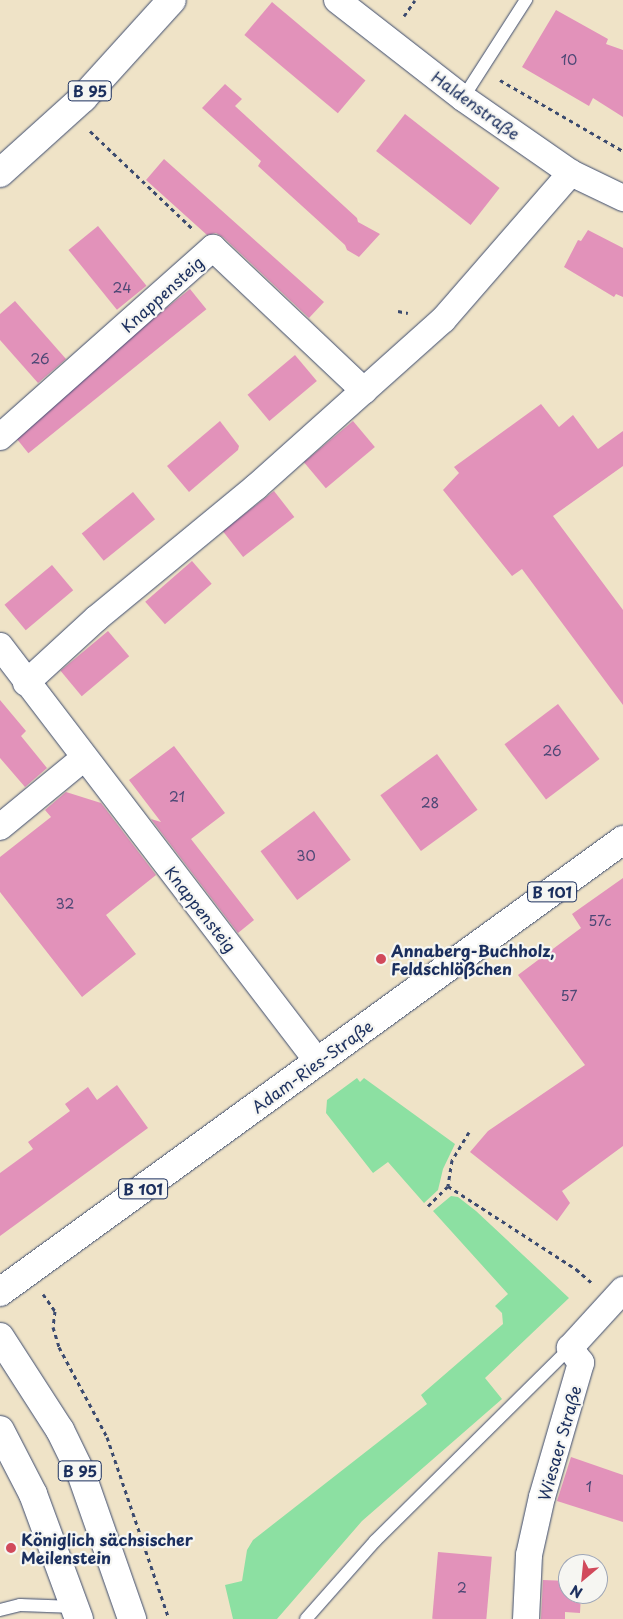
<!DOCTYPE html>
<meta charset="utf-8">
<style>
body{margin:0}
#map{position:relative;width:623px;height:1619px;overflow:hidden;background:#efe3c7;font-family:"Playpen Sans",sans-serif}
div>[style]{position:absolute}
.green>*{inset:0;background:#8ce0a2}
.building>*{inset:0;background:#e292ba;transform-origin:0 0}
.path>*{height:3px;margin-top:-1.5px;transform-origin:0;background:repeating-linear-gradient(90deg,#3b4a6e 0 4px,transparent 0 8px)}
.roads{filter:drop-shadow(0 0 1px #3b4a6e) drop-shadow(0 0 1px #3b4a6e)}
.lane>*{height:12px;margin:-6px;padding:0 6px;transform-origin:6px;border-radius:6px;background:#fff}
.street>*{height:26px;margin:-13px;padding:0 13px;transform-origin:13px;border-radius:13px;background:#fff}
.primary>*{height:28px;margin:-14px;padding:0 14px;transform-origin:14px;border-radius:14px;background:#fff}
.dots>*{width:14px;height:14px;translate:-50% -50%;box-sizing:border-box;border:2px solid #f6f6f2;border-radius:50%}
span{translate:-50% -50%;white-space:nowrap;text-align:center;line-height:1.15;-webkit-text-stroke:4.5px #f6f6f2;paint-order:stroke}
.number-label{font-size:14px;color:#4d4875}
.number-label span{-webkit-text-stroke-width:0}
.shield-label span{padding:1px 4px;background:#f6f6f2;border:1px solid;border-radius:4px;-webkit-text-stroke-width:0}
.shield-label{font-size:15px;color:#1b2f5e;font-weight:700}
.street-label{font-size:16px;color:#1b2f5e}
.poi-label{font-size:16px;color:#1b2f5e;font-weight:700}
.left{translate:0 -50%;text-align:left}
.north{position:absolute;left:558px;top:1554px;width:50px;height:50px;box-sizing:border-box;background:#f6f6f2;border:1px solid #9ea6b7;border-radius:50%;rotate:208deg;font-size:14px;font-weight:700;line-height:20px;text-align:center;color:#1b2f5e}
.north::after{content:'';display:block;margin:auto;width:18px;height:22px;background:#d1495b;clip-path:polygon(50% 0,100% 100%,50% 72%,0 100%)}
</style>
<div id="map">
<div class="green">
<i style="clip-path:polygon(357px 1078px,360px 1082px,364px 1078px,455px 1144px,443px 1169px,438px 1190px,424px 1203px,388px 1162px,373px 1173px,326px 1113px,327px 1100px)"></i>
<i style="clip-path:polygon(451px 1196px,458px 1197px,476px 1211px,569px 1298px,485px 1378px,502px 1399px,362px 1521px,277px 1619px,233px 1619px,225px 1585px,242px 1581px,247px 1550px,253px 1540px,427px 1404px,421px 1395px,503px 1324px,502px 1313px,495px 1306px,508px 1294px,433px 1211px)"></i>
</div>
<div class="building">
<i style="left:272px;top:2px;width:122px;height:43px;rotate:40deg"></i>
<i style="clip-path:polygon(556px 10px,608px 39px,606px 44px,623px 50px,623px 117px,593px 98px,589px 106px,522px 67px)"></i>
<i style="clip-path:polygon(225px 84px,242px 99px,235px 106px,357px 218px,358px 222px,380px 234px,359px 257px,347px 250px,345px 245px,258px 166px,261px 161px,202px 108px)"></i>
<i style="left:405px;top:114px;width:120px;height:47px;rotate:38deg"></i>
<i style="clip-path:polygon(164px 159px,324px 302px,309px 318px,223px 237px,216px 233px,207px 235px,146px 180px)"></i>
<i style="left:98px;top:226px;width:77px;height:38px;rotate:51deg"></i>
<i style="clip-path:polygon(588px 230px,623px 248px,623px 297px,616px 294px,614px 297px,564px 267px,578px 240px,581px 241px)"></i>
<i style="left:190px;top:289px;width:26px;height:229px;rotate:51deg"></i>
<i style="clip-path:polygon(15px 301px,66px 359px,38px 383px,0 340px,0 314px)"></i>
<i style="left:295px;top:355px;width:34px;height:62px;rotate:50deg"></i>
<i style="clip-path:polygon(541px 404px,559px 427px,573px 415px,598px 449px,623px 431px,623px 466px,553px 516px,623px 610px,623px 705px,522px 569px,512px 576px,443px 490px,459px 473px,454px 467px)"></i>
<i style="clip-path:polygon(220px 421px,239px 446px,238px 450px,189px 492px,167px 466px)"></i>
<i style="left:353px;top:421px;width:34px;height:64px;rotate:50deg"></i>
<i style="left:274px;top:491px;width:33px;height:65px;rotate:52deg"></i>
<i style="left:133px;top:492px;width:35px;height:66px;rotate:51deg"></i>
<i style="left:192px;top:561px;width:30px;height:62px;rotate:49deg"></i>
<i style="left:52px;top:565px;width:33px;height:62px;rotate:50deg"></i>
<i style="left:108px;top:631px;width:33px;height:62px;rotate:50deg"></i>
<i style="clip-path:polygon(0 700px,26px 731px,21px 736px,47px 768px,25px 787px,0 758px)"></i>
<i style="left:558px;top:704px;width:69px;height:67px;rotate:53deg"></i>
<i style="clip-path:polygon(174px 746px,225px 813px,191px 839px,254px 920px,238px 933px,151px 819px,161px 822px,129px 780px)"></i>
<i style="left:437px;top:754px;width:69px;height:70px;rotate:54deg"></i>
<i style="clip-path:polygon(66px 792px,101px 803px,156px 875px,106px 915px,136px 954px,82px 997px,0 892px,0 857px,51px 817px,45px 810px)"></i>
<i style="left:314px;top:811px;width:61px;height:67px;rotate:53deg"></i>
<i style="clip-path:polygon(623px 878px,623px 1146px,562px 1191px,570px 1203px,557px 1221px,470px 1152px,488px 1131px,585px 1065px,518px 975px,581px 928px,572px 914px)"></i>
<i style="clip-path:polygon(117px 1085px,148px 1128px,0 1236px,0 1173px,33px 1149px,28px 1142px,70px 1111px,65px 1104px,88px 1087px,97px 1100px)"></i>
<i style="clip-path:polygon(571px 1457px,623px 1475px,623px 1522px,557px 1501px)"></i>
<i style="left:438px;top:1552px;width:54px;height:67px;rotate:5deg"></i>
<i style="clip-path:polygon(543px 1580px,568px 1581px,568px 1594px,581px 1594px,580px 1613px,565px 1612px,565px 1619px,541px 1619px)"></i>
</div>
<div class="path">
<i style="left:404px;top:16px;width:19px;rotate:-55deg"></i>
<i style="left:500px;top:80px;width:142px;rotate:30deg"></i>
<i style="left:90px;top:131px;width:144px;rotate:43.6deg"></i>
<i style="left:398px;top:311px;width:10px;rotate:11deg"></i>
<i style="left:469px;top:1132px;width:33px;rotate:121deg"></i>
<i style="left:452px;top:1160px;width:26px;rotate:99deg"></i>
<i style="left:448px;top:1186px;width:153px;rotate:33deg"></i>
<i style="left:576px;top:1269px;width:21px;rotate:41deg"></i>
<i style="left:428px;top:1206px;width:28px;rotate:-45deg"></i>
<i style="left:43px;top:1294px;width:21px;rotate:55deg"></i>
<i style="left:55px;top:1311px;width:16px;rotate:97deg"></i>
<i style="left:53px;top:1327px;width:21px;rotate:73deg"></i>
<i style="left:59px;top:1347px;width:102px;rotate:61.9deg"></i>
<i style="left:107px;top:1437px;width:192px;rotate:71.2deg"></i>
</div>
<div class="roads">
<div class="lane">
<i style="left:463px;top:98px;width:117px;rotate:-57.3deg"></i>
<i style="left:0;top:1610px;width:21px;rotate:-14deg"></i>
<i style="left:20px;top:1605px;width:55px;rotate:2.1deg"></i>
<i style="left:306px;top:1619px;width:104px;rotate:-48.5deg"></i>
<i style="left:375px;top:1541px;width:274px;rotate:-44.7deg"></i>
</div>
<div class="street">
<i style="left:337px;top:0;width:160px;rotate:37.9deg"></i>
<i style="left:463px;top:98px;width:131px;rotate:34.8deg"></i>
<i style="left:571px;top:173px;width:58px;rotate:25.7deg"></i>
<i style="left:0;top:437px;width:285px;rotate:-41.6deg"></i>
<i style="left:213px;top:248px;width:208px;rotate:43.4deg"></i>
<i style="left:0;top:646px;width:524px;rotate:52.6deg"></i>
<i style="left:26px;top:683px;width:96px;rotate:-42.5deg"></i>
<i style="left:97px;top:618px;width:206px;rotate:-39.5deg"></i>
<i style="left:256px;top:487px;width:251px;rotate:-41.8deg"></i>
<i style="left:443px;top:320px;width:195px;rotate:-49deg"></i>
<i style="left:0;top:827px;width:109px;rotate:-39.4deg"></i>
<i style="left:526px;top:1619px;width:64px;rotate:-87.3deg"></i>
<i style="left:529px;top:1555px;width:59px;rotate:-77.4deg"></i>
<i style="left:542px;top:1497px;width:140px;rotate:-73.8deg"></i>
<i style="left:581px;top:1363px;width:19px;rotate:-126deg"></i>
<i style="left:570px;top:1348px;width:79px;rotate:-47.6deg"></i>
</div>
<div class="primary">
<i style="left:0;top:173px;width:112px;rotate:-42.1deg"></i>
<i style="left:83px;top:98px;width:132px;rotate:-47.8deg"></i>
<i style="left:0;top:1292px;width:770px;rotate:-35.96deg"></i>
<i style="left:0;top:1337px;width:111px;rotate:57.2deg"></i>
<i style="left:60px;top:1430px;width:48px;rotate:64deg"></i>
<i style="left:81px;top:1473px;width:155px;rotate:70.7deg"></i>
<i style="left:0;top:1430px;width:72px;rotate:62.7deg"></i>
<i style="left:33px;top:1494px;width:133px;rotate:69.8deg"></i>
</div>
</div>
<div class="dots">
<i style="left:381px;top:959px;background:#d1495b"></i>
<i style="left:11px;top:1548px;background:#d1495b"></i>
</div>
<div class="number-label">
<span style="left:569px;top:60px">10</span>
<span style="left:122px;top:288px">24</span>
<span style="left:40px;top:359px">26</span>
<span style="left:552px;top:751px">26</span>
<span style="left:177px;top:797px">21</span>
<span style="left:430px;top:803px">28</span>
<span style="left:306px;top:856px">30</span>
<span style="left:65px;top:904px">32</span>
<span style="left:600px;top:921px">57c</span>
<span style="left:569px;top:996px">57</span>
<span style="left:589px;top:1487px">1</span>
<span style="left:462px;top:1588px">2</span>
</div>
<div class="shield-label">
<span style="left:90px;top:91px">B 95</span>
<span style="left:552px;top:892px">B 101</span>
<span style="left:143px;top:1189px">B 101</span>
<span style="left:80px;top:1471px">B 95</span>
</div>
<div class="street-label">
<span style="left:476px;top:105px;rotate:36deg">Haldenstraße</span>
<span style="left:162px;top:294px;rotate:-42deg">Knappensteig</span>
<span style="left:201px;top:909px;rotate:52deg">Knappensteig</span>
<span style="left:312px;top:1066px;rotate:-36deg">Adam-Ries-Straße</span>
<span style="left:559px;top:1443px;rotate:-74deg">Wiesaer Straße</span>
</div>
<div class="poi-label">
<span class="left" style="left:391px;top:959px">Annaberg-Buchholz,<br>Feldschlößchen</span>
<span class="left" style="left:21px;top:1548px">Königlich sächsischer<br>Meilenstein</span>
</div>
<div class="north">N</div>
</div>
